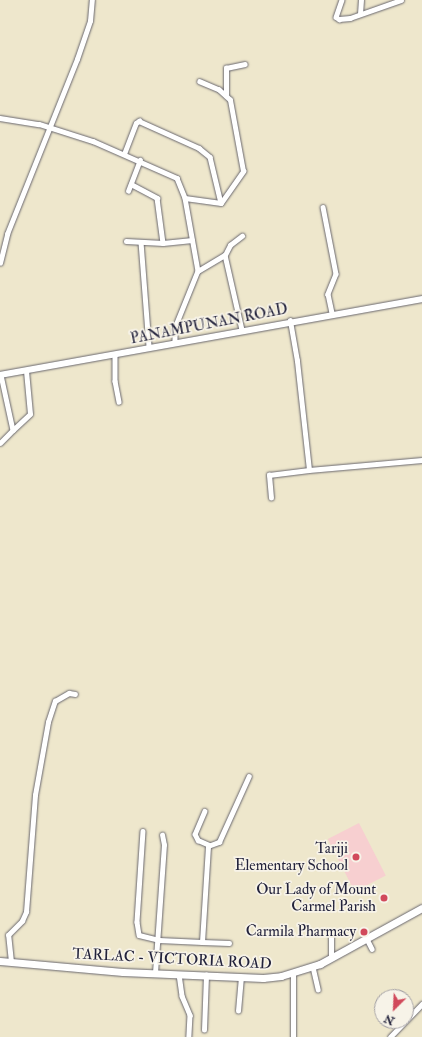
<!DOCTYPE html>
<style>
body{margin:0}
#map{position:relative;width:422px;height:1037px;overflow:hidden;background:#eee7cc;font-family:"IM FELL Double Pica",serif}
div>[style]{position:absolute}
.built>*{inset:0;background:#f7cfd0;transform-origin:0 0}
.roads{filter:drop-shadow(0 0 1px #69676e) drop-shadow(0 0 1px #69676e)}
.minor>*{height:4.5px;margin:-2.25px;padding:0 2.25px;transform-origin:2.25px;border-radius:2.25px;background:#fff}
.tertiary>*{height:5.5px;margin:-2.75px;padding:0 2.75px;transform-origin:2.75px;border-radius:2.75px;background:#fff}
.primary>*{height:7px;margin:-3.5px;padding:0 3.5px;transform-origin:3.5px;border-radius:3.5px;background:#fff}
.dots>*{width:11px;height:11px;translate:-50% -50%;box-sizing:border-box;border:2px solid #f7f3e8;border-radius:50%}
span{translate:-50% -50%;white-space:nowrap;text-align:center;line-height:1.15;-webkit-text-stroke:3.5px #f7f3e8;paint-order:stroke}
.street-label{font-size:15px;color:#22223b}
.poi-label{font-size:15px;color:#22223b}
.right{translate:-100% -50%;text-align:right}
.north{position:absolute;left:374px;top:989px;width:40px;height:40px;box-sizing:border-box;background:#f7f3e8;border:1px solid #a29fa3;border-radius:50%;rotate:204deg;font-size:11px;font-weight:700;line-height:16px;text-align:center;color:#22223b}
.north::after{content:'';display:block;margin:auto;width:14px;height:18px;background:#d1495b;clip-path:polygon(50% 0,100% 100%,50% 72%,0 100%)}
</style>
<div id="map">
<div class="built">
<i style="left:359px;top:823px;width:59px;height:35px;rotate:63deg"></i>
</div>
<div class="roads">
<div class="minor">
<i style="left:342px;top:0;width:18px;rotate:109deg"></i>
<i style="left:336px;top:17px;width:4px;rotate:34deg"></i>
<i style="left:339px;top:19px;width:11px;rotate:-5deg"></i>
<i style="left:350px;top:18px;width:54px;rotate:-19.4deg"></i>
<i style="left:360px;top:14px;width:14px;rotate:-86deg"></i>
<i style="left:226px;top:96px;width:28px;rotate:-90deg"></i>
<i style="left:226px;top:68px;width:19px;rotate:-12deg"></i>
<i style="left:0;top:118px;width:39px;rotate:9deg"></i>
<i style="left:39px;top:124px;width:57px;rotate:17.5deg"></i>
<i style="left:93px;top:141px;width:92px;rotate:23.8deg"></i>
<i style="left:177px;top:178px;width:22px;rotate:68deg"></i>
<i style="left:185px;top:198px;width:74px;rotate:79.9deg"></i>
<i style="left:198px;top:271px;width:61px;rotate:112deg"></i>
<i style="left:175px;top:328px;width:14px;rotate:90deg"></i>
<i style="left:124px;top:154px;width:33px;rotate:-69deg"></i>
<i style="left:136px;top:123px;width:4px;rotate:-34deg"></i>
<i style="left:139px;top:121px;width:66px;rotate:24.2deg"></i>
<i style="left:199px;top:148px;width:14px;rotate:39deg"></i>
<i style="left:210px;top:157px;width:47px;rotate:76.6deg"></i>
<i style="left:131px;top:184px;width:30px;rotate:28deg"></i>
<i style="left:157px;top:198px;width:45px;rotate:82.4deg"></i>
<i style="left:163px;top:243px;width:29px;rotate:-6deg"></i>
<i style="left:128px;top:191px;width:33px;rotate:-69deg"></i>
<i style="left:185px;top:198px;width:36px;rotate:8deg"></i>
<i style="left:221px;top:203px;width:39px;rotate:-55deg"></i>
<i style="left:243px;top:171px;width:72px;rotate:-100.4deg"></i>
<i style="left:230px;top:100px;width:15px;rotate:-138deg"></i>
<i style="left:219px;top:90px;width:21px;rotate:-157deg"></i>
<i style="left:323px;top:207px;width:68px;rotate:79deg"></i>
<i style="left:336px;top:274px;width:22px;rotate:112deg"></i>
<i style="left:328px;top:294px;width:19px;rotate:78deg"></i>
<i style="left:126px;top:241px;width:37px;rotate:3deg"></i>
<i style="left:141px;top:242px;width:105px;rotate:85.6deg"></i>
<i style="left:225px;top:255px;width:77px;rotate:77.2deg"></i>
<i style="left:0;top:263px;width:30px;rotate:-76deg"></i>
<i style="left:7px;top:234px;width:188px;rotate:-68.2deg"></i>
<i style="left:77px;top:59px;width:40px;rotate:-71.1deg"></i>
<i style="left:90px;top:21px;width:21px;rotate:-85deg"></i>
<i style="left:198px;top:271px;width:31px;rotate:-31deg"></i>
<i style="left:225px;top:255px;width:11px;rotate:-63deg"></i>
<i style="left:230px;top:245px;width:15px;rotate:-37deg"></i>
<i style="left:115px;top:354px;width:27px;rotate:90deg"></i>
<i style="left:115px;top:381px;width:21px;rotate:79deg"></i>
<i style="left:1px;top:375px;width:56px;rotate:77.7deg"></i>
<i style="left:13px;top:430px;width:23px;rotate:-43deg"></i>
<i style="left:30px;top:414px;width:43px;rotate:-95.3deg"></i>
<i style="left:0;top:443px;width:18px;rotate:-45deg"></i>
<i style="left:309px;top:470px;width:113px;rotate:-5.1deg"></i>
<i style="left:271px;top:498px;width:23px;rotate:-95deg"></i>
<i style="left:269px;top:475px;width:40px;rotate:-7.1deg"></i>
<i style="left:309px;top:470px;width:110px;rotate:-96.3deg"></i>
<i style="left:297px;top:361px;width:41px;rotate:-99.9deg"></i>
<i style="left:205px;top:811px;width:25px;rotate:113deg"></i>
<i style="left:195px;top:834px;width:7px;rotate:63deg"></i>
<i style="left:198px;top:840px;width:12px;rotate:24deg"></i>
<i style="left:143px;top:831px;width:91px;rotate:93.8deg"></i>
<i style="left:137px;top:922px;width:13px;rotate:81deg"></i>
<i style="left:139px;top:935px;width:21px;rotate:14deg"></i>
<i style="left:159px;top:940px;width:43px;rotate:2.7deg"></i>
<i style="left:202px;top:942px;width:96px;rotate:-86.4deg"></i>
<i style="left:208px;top:846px;width:12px;rotate:-20deg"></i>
<i style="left:219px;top:842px;width:72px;rotate:-65.6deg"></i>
<i style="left:367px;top:939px;width:11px;rotate:63deg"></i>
<i style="left:202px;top:942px;width:27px;rotate:2deg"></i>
<i style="left:331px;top:958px;width:21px;rotate:-90deg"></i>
<i style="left:11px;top:962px;width:27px;rotate:-96deg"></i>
<i style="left:8px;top:935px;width:20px;rotate:-45deg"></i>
<i style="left:22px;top:921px;width:10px;rotate:-66deg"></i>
<i style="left:26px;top:912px;width:117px;rotate:-85.6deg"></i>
<i style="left:35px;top:795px;width:74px;rotate:-79.9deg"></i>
<i style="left:48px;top:722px;width:22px;rotate:-72deg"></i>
<i style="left:55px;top:701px;width:16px;rotate:-30deg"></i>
<i style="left:69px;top:693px;width:6px;rotate:9deg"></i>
<i style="left:313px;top:967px;width:23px;rotate:77deg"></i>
<i style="left:155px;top:973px;width:128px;rotate:-86deg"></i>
<i style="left:164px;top:845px;width:10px;rotate:-101deg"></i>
<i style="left:179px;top:974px;width:22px;rotate:82deg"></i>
<i style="left:182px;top:996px;width:21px;rotate:67deg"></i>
<i style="left:190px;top:1015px;width:22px;rotate:93deg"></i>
<i style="left:238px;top:1011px;width:34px;rotate:-85deg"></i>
<i style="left:204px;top:1030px;width:55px;rotate:-87.9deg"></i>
<i style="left:293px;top:1037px;width:63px;rotate:-90deg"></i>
<i style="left:390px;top:1037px;width:46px;rotate:-45.9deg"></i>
</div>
<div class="tertiary">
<i style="left:0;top:375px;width:429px;rotate:-10.2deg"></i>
</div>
<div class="primary">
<i style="left:0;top:961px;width:123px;rotate:5.1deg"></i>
<i style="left:123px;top:972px;width:140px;rotate:2.5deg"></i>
<i style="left:263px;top:978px;width:18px;rotate:-6deg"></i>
<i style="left:281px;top:976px;width:41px;rotate:-17.1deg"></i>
<i style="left:320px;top:964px;width:116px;rotate:-28.8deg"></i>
</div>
</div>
<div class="dots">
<i style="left:356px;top:857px;background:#d1495b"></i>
<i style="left:384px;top:898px;background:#d1495b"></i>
<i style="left:364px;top:932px;background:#d1495b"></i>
</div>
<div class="street-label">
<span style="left:209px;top:324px;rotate:-11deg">PANAMPUNAN ROAD</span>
<span style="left:172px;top:959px;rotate:3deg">TARLAC - VICTORIA ROAD</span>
</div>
<div class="poi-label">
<span class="right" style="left:348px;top:857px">Tariji<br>Elementary School</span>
<span class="right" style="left:376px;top:898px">Our Lady of Mount<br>Carmel Parish</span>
<span class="right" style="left:356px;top:932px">Carmila Pharmacy</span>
</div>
<div class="north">N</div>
</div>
